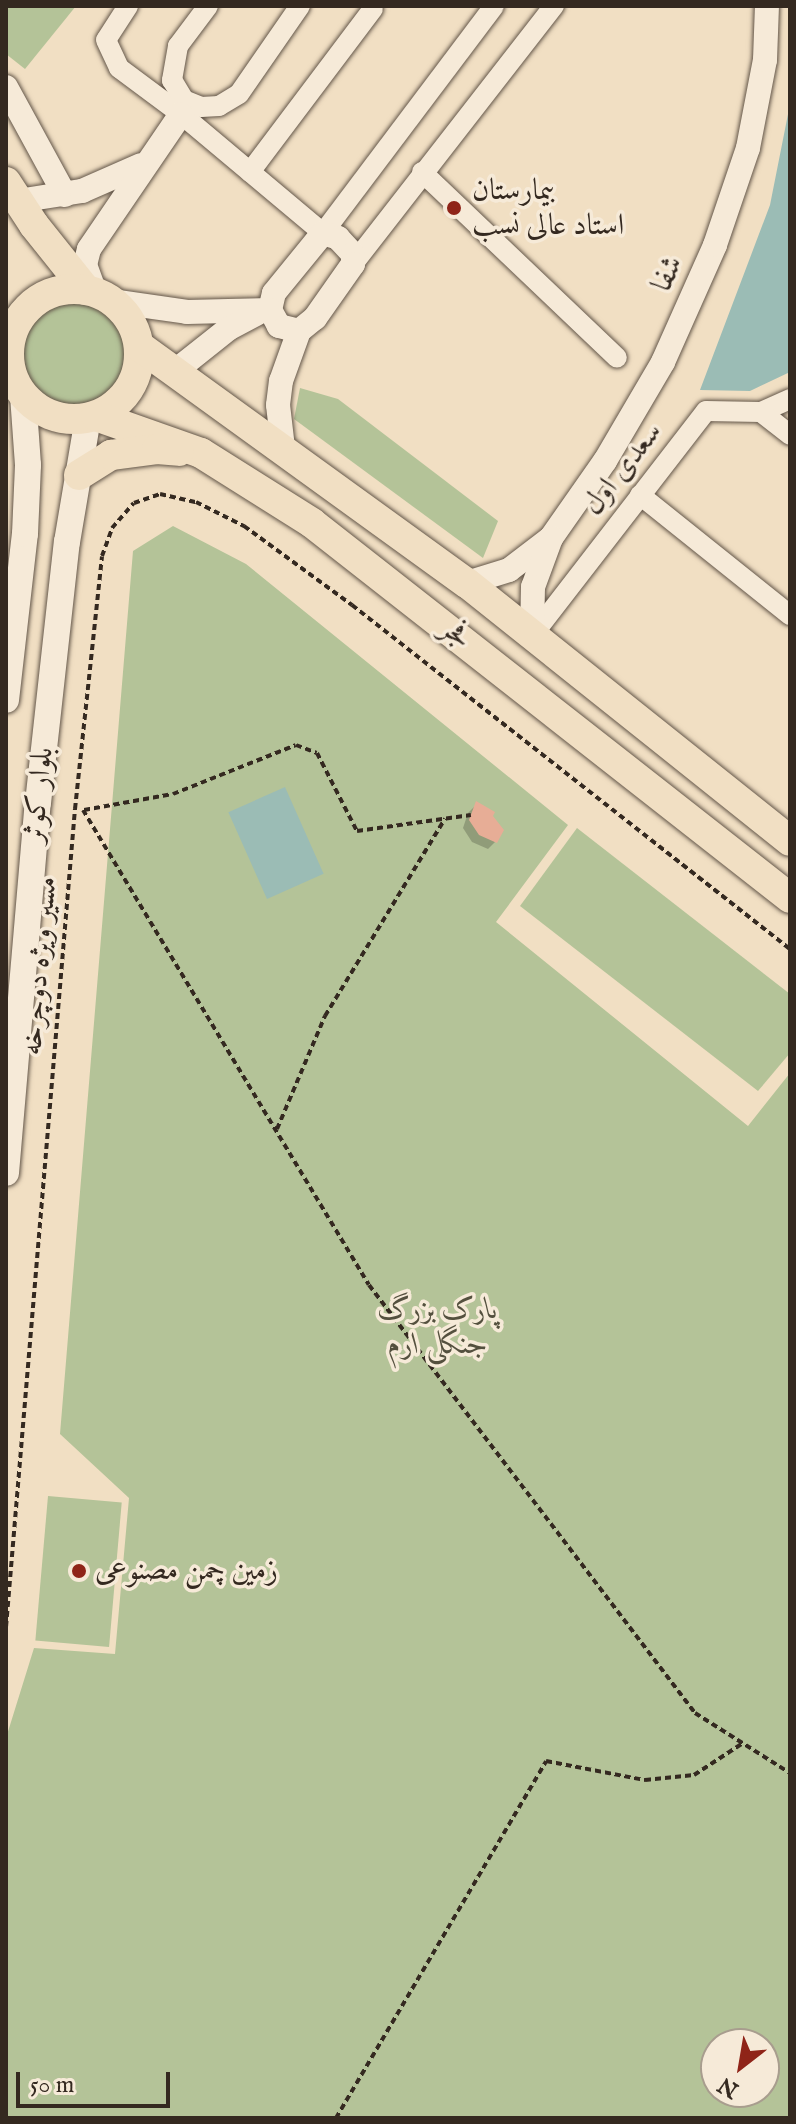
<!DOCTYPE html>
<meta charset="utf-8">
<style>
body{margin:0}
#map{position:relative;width:796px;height:2124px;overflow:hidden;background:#f1dfc3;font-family:"IM FELL English",Amiri,serif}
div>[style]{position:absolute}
.green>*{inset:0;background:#b4c398;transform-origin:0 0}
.round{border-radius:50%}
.water>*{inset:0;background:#9bbcb5;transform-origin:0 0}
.shadow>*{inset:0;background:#0003}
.building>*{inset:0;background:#e7ad96}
.path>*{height:4px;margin-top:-2px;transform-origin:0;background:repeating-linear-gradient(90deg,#342920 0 6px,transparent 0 10px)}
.roads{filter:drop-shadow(0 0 2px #635649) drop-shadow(0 0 2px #635649)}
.minor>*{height:20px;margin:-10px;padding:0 10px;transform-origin:10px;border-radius:10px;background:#f6ead8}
.tertiary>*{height:24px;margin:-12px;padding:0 12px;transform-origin:12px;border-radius:12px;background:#f6ead8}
.secondary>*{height:26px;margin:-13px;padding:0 13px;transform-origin:13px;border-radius:13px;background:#f6ead8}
.primary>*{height:30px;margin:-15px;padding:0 15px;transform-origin:15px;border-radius:15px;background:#f1dfc3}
.primary>.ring{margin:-15px;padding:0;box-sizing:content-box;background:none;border:30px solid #f1dfc3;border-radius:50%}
.dots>*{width:22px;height:22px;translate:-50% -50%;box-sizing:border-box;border:4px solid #f6ead8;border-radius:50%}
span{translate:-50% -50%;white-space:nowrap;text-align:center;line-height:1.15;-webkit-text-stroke:7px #f6ead8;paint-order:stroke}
.poi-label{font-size:30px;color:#342920}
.left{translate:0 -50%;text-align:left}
.street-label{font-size:30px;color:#342920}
.park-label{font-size:30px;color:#54503e;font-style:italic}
.frame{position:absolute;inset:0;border:8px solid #342920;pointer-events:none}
.north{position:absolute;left:700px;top:2028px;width:80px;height:80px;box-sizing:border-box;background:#f6ead8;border:2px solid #a89d8e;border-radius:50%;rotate:211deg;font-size:22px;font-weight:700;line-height:32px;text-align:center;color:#342920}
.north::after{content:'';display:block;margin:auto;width:28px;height:36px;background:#8f2418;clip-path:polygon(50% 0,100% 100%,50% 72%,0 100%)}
.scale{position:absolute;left:16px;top:2072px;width:154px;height:36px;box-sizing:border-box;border:4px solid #342920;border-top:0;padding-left:10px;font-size:24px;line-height:28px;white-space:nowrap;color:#342920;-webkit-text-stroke:6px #f6ead8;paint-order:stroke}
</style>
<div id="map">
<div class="green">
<i style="clip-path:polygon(6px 6px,76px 6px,25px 69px,6px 54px)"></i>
<i class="round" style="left:19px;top:300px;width:106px;height:106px"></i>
<i style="clip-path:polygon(300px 388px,338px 399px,498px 521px,483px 558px,294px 419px)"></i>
<i style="clip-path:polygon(evenodd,173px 526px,246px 564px,568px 825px,496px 922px,748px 1126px,790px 1073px,790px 2118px,6px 2118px,6px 1738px,34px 1648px,115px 1654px,129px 1498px,60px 1434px,133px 551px,173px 526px,716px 2044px,764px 2044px,764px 2092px,716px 2092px,716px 2044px)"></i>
<i style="clip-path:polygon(577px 828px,790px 994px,790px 1053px,758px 1091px,520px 906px)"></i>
<i style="left:48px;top:1496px;width:74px;height:145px;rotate:5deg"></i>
</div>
<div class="water">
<i style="clip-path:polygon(790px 104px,790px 372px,750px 391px,700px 390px,770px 205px)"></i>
<i style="left:285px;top:787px;width:95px;height:62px;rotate:66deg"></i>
</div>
<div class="shadow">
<i style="clip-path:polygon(475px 806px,495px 842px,488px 849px,472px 842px,463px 828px,468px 813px)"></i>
</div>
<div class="building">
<i style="clip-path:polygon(476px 801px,495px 812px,493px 816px,504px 830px,497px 843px,479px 835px,469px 820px)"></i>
</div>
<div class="path">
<i style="left:83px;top:810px;width:554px;rotate:58.95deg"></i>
<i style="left:369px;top:1285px;width:538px;rotate:52.7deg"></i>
<i style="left:695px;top:1713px;width:112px;rotate:32.3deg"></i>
<i style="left:84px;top:810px;width:90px;rotate:-10.2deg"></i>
<i style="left:173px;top:794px;width:132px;rotate:-21.7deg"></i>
<i style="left:296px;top:745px;width:22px;rotate:21deg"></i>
<i style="left:317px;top:753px;width:88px;rotate:62.9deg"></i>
<i style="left:357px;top:831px;width:115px;rotate:-8deg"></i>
<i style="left:277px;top:1129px;width:123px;rotate:-67deg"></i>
<i style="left:325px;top:1016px;width:231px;rotate:-58.7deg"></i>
<i style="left:6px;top:1627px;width:821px;rotate:-85.18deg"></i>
<i style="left:75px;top:809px;width:254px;rotate:-83.9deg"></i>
<i style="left:102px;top:556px;width:30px;rotate:-70deg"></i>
<i style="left:112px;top:528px;width:33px;rotate:-49deg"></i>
<i style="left:134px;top:503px;width:28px;rotate:-19deg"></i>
<i style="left:160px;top:494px;width:37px;rotate:13deg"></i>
<i style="left:196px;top:502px;width:54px;rotate:26.6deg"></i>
<i style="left:244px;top:526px;width:134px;rotate:36.2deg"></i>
<i style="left:352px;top:605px;width:557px;rotate:38.15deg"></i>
<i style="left:336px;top:2118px;width:414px;rotate:-59.5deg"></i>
<i style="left:546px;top:1761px;width:101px;rotate:10.9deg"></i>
<i style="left:645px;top:1780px;width:49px;rotate:-5.8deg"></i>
<i style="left:694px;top:1775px;width:59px;rotate:-33.1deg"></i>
</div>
<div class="roads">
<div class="minor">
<i style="left:128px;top:6px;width:40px;rotate:122.9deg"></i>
<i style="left:106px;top:40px;width:31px;rotate:65deg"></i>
<i style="left:119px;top:68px;width:77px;rotate:36.6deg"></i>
<i style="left:181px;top:114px;width:185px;rotate:40deg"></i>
<i style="left:323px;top:233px;width:284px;rotate:-53deg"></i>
<i style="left:208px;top:6px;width:50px;rotate:126.9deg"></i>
<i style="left:178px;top:46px;width:35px;rotate:100deg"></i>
<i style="left:172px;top:80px;width:23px;rotate:59deg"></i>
<i style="left:184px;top:100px;width:18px;rotate:22deg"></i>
<i style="left:201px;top:107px;width:18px;rotate:-3deg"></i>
<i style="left:219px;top:106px;width:23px;rotate:-31deg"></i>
<i style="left:239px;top:94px;width:107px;rotate:-55.3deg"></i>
<i style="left:250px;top:172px;width:204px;rotate:-53deg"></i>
<i style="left:422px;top:172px;width:269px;rotate:43.6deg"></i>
<i style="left:353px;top:264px;width:327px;rotate:-52.1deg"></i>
<i style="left:761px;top:412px;width:32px;rotate:-24deg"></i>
<i style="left:640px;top:495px;width:192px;rotate:38.7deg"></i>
<i style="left:532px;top:636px;width:284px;rotate:-52.3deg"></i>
<i style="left:706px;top:411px;width:55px;rotate:1deg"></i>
<i style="left:761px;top:412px;width:37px;rotate:38deg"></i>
</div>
<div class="tertiary">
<i style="left:6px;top:87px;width:123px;rotate:61.4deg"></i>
<i style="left:18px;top:201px;width:65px;rotate:-8.9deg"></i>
<i style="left:82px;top:191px;width:64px;rotate:-23.8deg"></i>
<i style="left:323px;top:233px;width:16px;rotate:18deg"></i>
<i style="left:338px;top:238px;width:22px;rotate:47deg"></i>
<i style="left:353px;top:254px;width:10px;rotate:90deg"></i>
<i style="left:353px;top:264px;width:66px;rotate:125.1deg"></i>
<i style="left:315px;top:318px;width:21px;rotate:141deg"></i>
<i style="left:299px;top:331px;width:21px;rotate:-166deg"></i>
<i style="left:279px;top:326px;width:18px;rotate:-119deg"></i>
<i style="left:270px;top:310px;width:17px;rotate:-77deg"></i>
<i style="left:274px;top:293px;width:77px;rotate:-50.8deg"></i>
<i style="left:95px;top:292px;width:29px;rotate:-110deg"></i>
<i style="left:85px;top:265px;width:16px;rotate:-76deg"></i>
<i style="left:89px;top:249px;width:163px;rotate:-55.7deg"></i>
<i style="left:111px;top:301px;width:77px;rotate:8.2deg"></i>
<i style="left:187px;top:312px;width:83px;rotate:-1.4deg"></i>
<i style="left:174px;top:372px;width:69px;rotate:-38.5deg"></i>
<i style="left:228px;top:329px;width:32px;rotate:-28deg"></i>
<i style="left:283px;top:448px;width:43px;rotate:-96.6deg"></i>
<i style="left:278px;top:405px;width:24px;rotate:-83deg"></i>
<i style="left:281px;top:381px;width:53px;rotate:-70.2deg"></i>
<i style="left:551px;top:538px;width:94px;rotate:-55deg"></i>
<i style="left:605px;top:461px;width:115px;rotate:-59.6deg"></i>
<i style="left:663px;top:362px;width:128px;rotate:-66deg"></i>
<i style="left:715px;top:245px;width:102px;rotate:-71.2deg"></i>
<i style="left:748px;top:148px;width:90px;rotate:-79.1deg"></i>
<i style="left:765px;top:60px;width:54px;rotate:-87.9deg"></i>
<i style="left:467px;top:583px;width:44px;rotate:-17.2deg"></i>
<i style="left:509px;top:570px;width:53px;rotate:-37.3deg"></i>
<i style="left:551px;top:538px;width:52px;rotate:110.2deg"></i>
<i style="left:533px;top:587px;width:49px;rotate:91.2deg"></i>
</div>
<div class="secondary">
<i style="left:6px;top:700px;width:167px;rotate:-83.5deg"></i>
<i style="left:25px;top:534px;width:69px;rotate:-87.5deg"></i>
<i style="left:28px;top:465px;width:70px;rotate:-94.1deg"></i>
<i style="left:6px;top:1173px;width:371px;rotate:-85.1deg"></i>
<i style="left:38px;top:803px;width:263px;rotate:-83.7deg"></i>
<i style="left:67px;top:542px;width:126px;rotate:-80.4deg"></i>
</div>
<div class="primary">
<i style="left:6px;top:182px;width:51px;rotate:56.9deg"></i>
<i style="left:34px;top:225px;width:83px;rotate:51.3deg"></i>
<i class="ring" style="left:9px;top:289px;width:100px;height:100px"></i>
<i style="left:139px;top:346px;width:405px;rotate:35.9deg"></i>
<i style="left:467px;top:583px;width:413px;rotate:38.6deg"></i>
<i style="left:96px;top:416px;width:111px;rotate:19.4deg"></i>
<i style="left:201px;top:453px;width:131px;rotate:32.2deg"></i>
<i style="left:312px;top:523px;width:608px;rotate:38.11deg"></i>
<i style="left:79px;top:475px;width:38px;rotate:-32deg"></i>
<i style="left:111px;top:455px;width:46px;rotate:-7.4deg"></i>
<i style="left:157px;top:449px;width:22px;rotate:5deg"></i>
</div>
</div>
<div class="dots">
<i style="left:454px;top:208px;background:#8f2418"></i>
<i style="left:79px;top:1571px;background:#8f2418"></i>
</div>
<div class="poi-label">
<span class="left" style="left:472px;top:208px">بیمارستان<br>استاد عالی نسب</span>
<span class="left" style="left:95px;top:1571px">زمین چمن مصنوعی</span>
</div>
<div class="street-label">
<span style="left:668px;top:274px;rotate:-66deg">شفا</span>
<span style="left:623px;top:469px;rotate:-52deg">سعدی اول</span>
<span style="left:456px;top:634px;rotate:38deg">فجر</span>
<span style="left:39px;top:795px;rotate:-84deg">بلوار کوثر</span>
<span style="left:40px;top:966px;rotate:-85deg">مسیر ویژه دوچرخه</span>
</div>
<div class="park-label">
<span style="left:438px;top:1327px">پارک بزرگ<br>جنگلی ارم</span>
</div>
<div class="frame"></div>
<div class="north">N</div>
<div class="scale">50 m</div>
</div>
